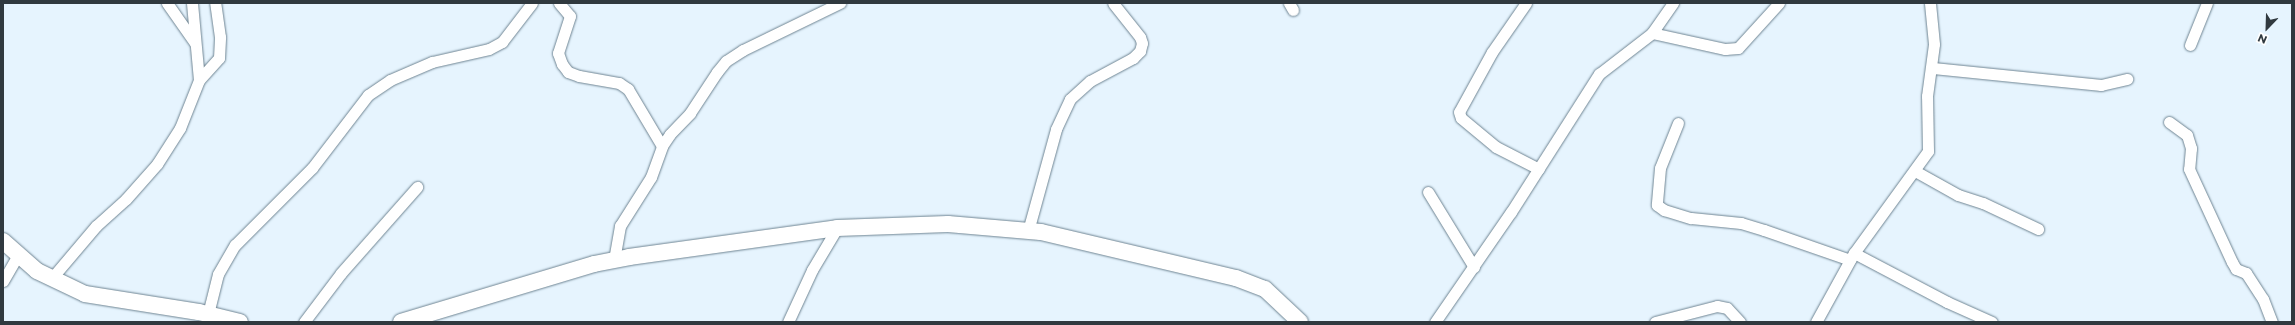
<!DOCTYPE html>
<style>
body{margin:0}
#map{position:relative;width:2295px;height:325px;overflow:hidden;background:#e6f4fe;font-family:Montserrat,sans-serif}
div>[style]{position:absolute}
.roads{filter:drop-shadow(0 0 1px #6e8492) drop-shadow(0 0 1px #6e8492)}
.street>*{height:11px;margin:-5.5px;padding:0 5.5px;transform-origin:5.5px;border-radius:5.5px;background:#fff}
.secondary>*{height:16px;margin:-8px;padding:0 8px;transform-origin:8px;border-radius:8px;background:#fff}
span{translate:-50% -50%;white-space:nowrap;text-align:center;line-height:1.15;-webkit-text-stroke:3px #fff;paint-order:stroke}
.frame{position:absolute;inset:0;border:4px solid #30393f;pointer-events:none}
.north{position:absolute;left:2247px;top:8px;width:40px;height:40px;-webkit-text-stroke:3px #fff;paint-order:stroke;rotate:203deg;font-size:11px;font-weight:700;line-height:16px;text-align:center;color:#30393f}
.north::after{content:'';display:block;margin:auto;width:14px;height:18px;background:#30393f;clip-path:polygon(50% 0,100% 100%,50% 72%,0 100%)}
</style>
<div id="map">
<div class="roads">
<div class="street">
<i style="left:167px;top:3px;width:49px;rotate:55deg"></i>
<i style="left:559px;top:3px;width:17px;rotate:50deg"></i>
<i style="left:570px;top:16px;width:39px;rotate:108deg"></i>
<i style="left:558px;top:53px;width:12px;rotate:70deg"></i>
<i style="left:562px;top:64px;width:10px;rotate:53deg"></i>
<i style="left:568px;top:72px;width:12px;rotate:20deg"></i>
<i style="left:579px;top:76px;width:41px;rotate:9.9deg"></i>
<i style="left:619px;top:83px;width:11px;rotate:34deg"></i>
<i style="left:628px;top:89px;width:66px;rotate:59.2deg"></i>
<i style="left:1289px;top:3px;width:8px;rotate:60deg"></i>
<i style="left:1526px;top:3px;width:60px;rotate:124.8deg"></i>
<i style="left:1492px;top:52px;width:68px;rotate:118.8deg"></i>
<i style="left:1459px;top:112px;width:6px;rotate:72deg"></i>
<i style="left:1461px;top:118px;width:45px;rotate:39.6deg"></i>
<i style="left:1496px;top:147px;width:48px;rotate:27.1deg"></i>
<i style="left:1652px;top:33px;width:75px;rotate:12.4deg"></i>
<i style="left:1725px;top:49px;width:13px;rotate:-4deg"></i>
<i style="left:1738px;top:48px;width:61px;rotate:-47.7deg"></i>
<i style="left:2190px;top:45px;width:45px;rotate:-68deg"></i>
<i style="left:1933px;top:68px;width:169px;rotate:5.8deg"></i>
<i style="left:2101px;top:85px;width:27px;rotate:-13deg"></i>
<i style="left:199px;top:80px;width:30px;rotate:-48deg"></i>
<i style="left:219px;top:58px;width:21px;rotate:-87deg"></i>
<i style="left:220px;top:37px;width:34px;rotate:-98deg"></i>
<i style="left:2169px;top:122px;width:22px;rotate:36deg"></i>
<i style="left:2187px;top:135px;width:14px;rotate:73deg"></i>
<i style="left:2191px;top:148px;width:21px;rotate:95deg"></i>
<i style="left:2189px;top:169px;width:102px;rotate:65.2deg"></i>
<i style="left:2232px;top:262px;width:8px;rotate:60deg"></i>
<i style="left:2236px;top:269px;width:11px;rotate:22deg"></i>
<i style="left:2246px;top:273px;width:31px;rotate:57deg"></i>
<i style="left:2263px;top:299px;width:25px;rotate:69deg"></i>
<i style="left:1678px;top:123px;width:48px;rotate:111.8deg"></i>
<i style="left:1660px;top:168px;width:37px;rotate:95deg"></i>
<i style="left:1657px;top:205px;width:9px;rotate:36deg"></i>
<i style="left:1664px;top:210px;width:28px;rotate:17deg"></i>
<i style="left:1691px;top:218px;width:50px;rotate:5.7deg"></i>
<i style="left:1741px;top:223px;width:24px;rotate:17deg"></i>
<i style="left:1764px;top:230px;width:91px;rotate:19.2deg"></i>
<i style="left:1915px;top:171px;width:49px;rotate:29.2deg"></i>
<i style="left:1958px;top:195px;width:26px;rotate:18deg"></i>
<i style="left:1983px;top:203px;width:61px;rotate:25.3deg"></i>
<i style="left:1428px;top:192px;width:88px;rotate:58.5deg"></i>
<i style="left:1028px;top:231px;width:106px;rotate:-74.6deg"></i>
<i style="left:1056px;top:129px;width:33px;rotate:-65deg"></i>
<i style="left:1070px;top:99px;width:27px;rotate:-42deg"></i>
<i style="left:1090px;top:81px;width:49px;rotate:-28.1deg"></i>
<i style="left:1133px;top:58px;width:10px;rotate:-45deg"></i>
<i style="left:1140px;top:51px;width:8px;rotate:-76deg"></i>
<i style="left:1142px;top:43px;width:6px;rotate:-108deg"></i>
<i style="left:1140px;top:37px;width:43px;rotate:-128.5deg"></i>
<i style="left:1854px;top:253px;width:105px;rotate:27.8deg"></i>
<i style="left:1947px;top:302px;width:49px;rotate:24deg"></i>
<i style="left:614px;top:260px;width:35px;rotate:-80deg"></i>
<i style="left:620px;top:226px;width:58px;rotate:-57.7deg"></i>
<i style="left:651px;top:177px;width:33px;rotate:-70deg"></i>
<i style="left:662px;top:146px;width:14px;rotate:-56deg"></i>
<i style="left:670px;top:134px;width:29px;rotate:-46deg"></i>
<i style="left:690px;top:113px;width:49px;rotate:-56.6deg"></i>
<i style="left:717px;top:72px;width:14px;rotate:-51deg"></i>
<i style="left:726px;top:61px;width:20px;rotate:-33deg"></i>
<i style="left:743px;top:50px;width:108px;rotate:-25.9deg"></i>
<i style="left:51px;top:279px;width:70px;rotate:-49.7deg"></i>
<i style="left:96px;top:226px;width:40px;rotate:-42deg"></i>
<i style="left:126px;top:199px;width:47px;rotate:-48.5deg"></i>
<i style="left:157px;top:164px;width:43px;rotate:-57.4deg"></i>
<i style="left:180px;top:128px;width:52px;rotate:-68.4deg"></i>
<i style="left:199px;top:80px;width:77px;rotate:-95.2deg"></i>
<i style="left:3px;top:281px;width:30px;rotate:-60deg"></i>
<i style="left:208px;top:314px;width:41px;rotate:-76deg"></i>
<i style="left:218px;top:274px;width:34px;rotate:-60deg"></i>
<i style="left:235px;top:245px;width:109px;rotate:-45deg"></i>
<i style="left:312px;top:168px;width:92px;rotate:-52.5deg"></i>
<i style="left:368px;top:95px;width:27px;rotate:-34deg"></i>
<i style="left:390px;top:80px;width:46px;rotate:-23.2deg"></i>
<i style="left:432px;top:62px;width:58px;rotate:-12.8deg"></i>
<i style="left:489px;top:49px;width:15px;rotate:-28deg"></i>
<i style="left:502px;top:42px;width:49px;rotate:-52.4deg"></i>
<i style="left:304px;top:322px;width:61px;rotate:-52.9deg"></i>
<i style="left:341px;top:273px;width:115px;rotate:-48.5deg"></i>
<i style="left:788px;top:322px;width:57px;rotate:-65.2deg"></i>
<i style="left:812px;top:270px;width:49px;rotate:-59.2deg"></i>
<i style="left:1435px;top:322px;width:134px;rotate:-55.4deg"></i>
<i style="left:1511px;top:212px;width:164px;rotate:-57.5deg"></i>
<i style="left:1599px;top:74px;width:67px;rotate:-37.7deg"></i>
<i style="left:1652px;top:33px;width:37px;rotate:-55deg"></i>
<i style="left:1655px;top:322px;width:64px;rotate:-14.5deg"></i>
<i style="left:1717px;top:306px;width:10px;rotate:11deg"></i>
<i style="left:1727px;top:308px;width:19px;rotate:47deg"></i>
<i style="left:1816px;top:322px;width:79px;rotate:-61.2deg"></i>
<i style="left:1854px;top:253px;width:126px;rotate:-54deg"></i>
<i style="left:1928px;top:151px;width:55px;rotate:-91deg"></i>
<i style="left:1927px;top:96px;width:52px;rotate:-82.3deg"></i>
<i style="left:1934px;top:44px;width:41px;rotate:-95.6deg"></i>
</div>
<div class="secondary">
<i style="left:3px;top:241px;width:45px;rotate:41.4deg"></i>
<i style="left:37px;top:271px;width:53px;rotate:25.6deg"></i>
<i style="left:85px;top:294px;width:115px;rotate:9deg"></i>
<i style="left:199px;top:312px;width:42px;rotate:13.7deg"></i>
<i style="left:401px;top:322px;width:202px;rotate:-16.7deg"></i>
<i style="left:594px;top:264px;width:36px;rotate:-11deg"></i>
<i style="left:629px;top:257px;width:210px;rotate:-7.9deg"></i>
<i style="left:837px;top:228px;width:111px;rotate:-2.1deg"></i>
<i style="left:948px;top:224px;width:93px;rotate:4.9deg"></i>
<i style="left:1041px;top:232px;width:200px;rotate:13.3deg"></i>
<i style="left:1236px;top:278px;width:31px;rotate:21deg"></i>
<i style="left:1265px;top:289px;width:48px;rotate:43.3deg"></i>
</div>
</div>
<div class="frame"></div>
<div class="north">N</div>
</div>
